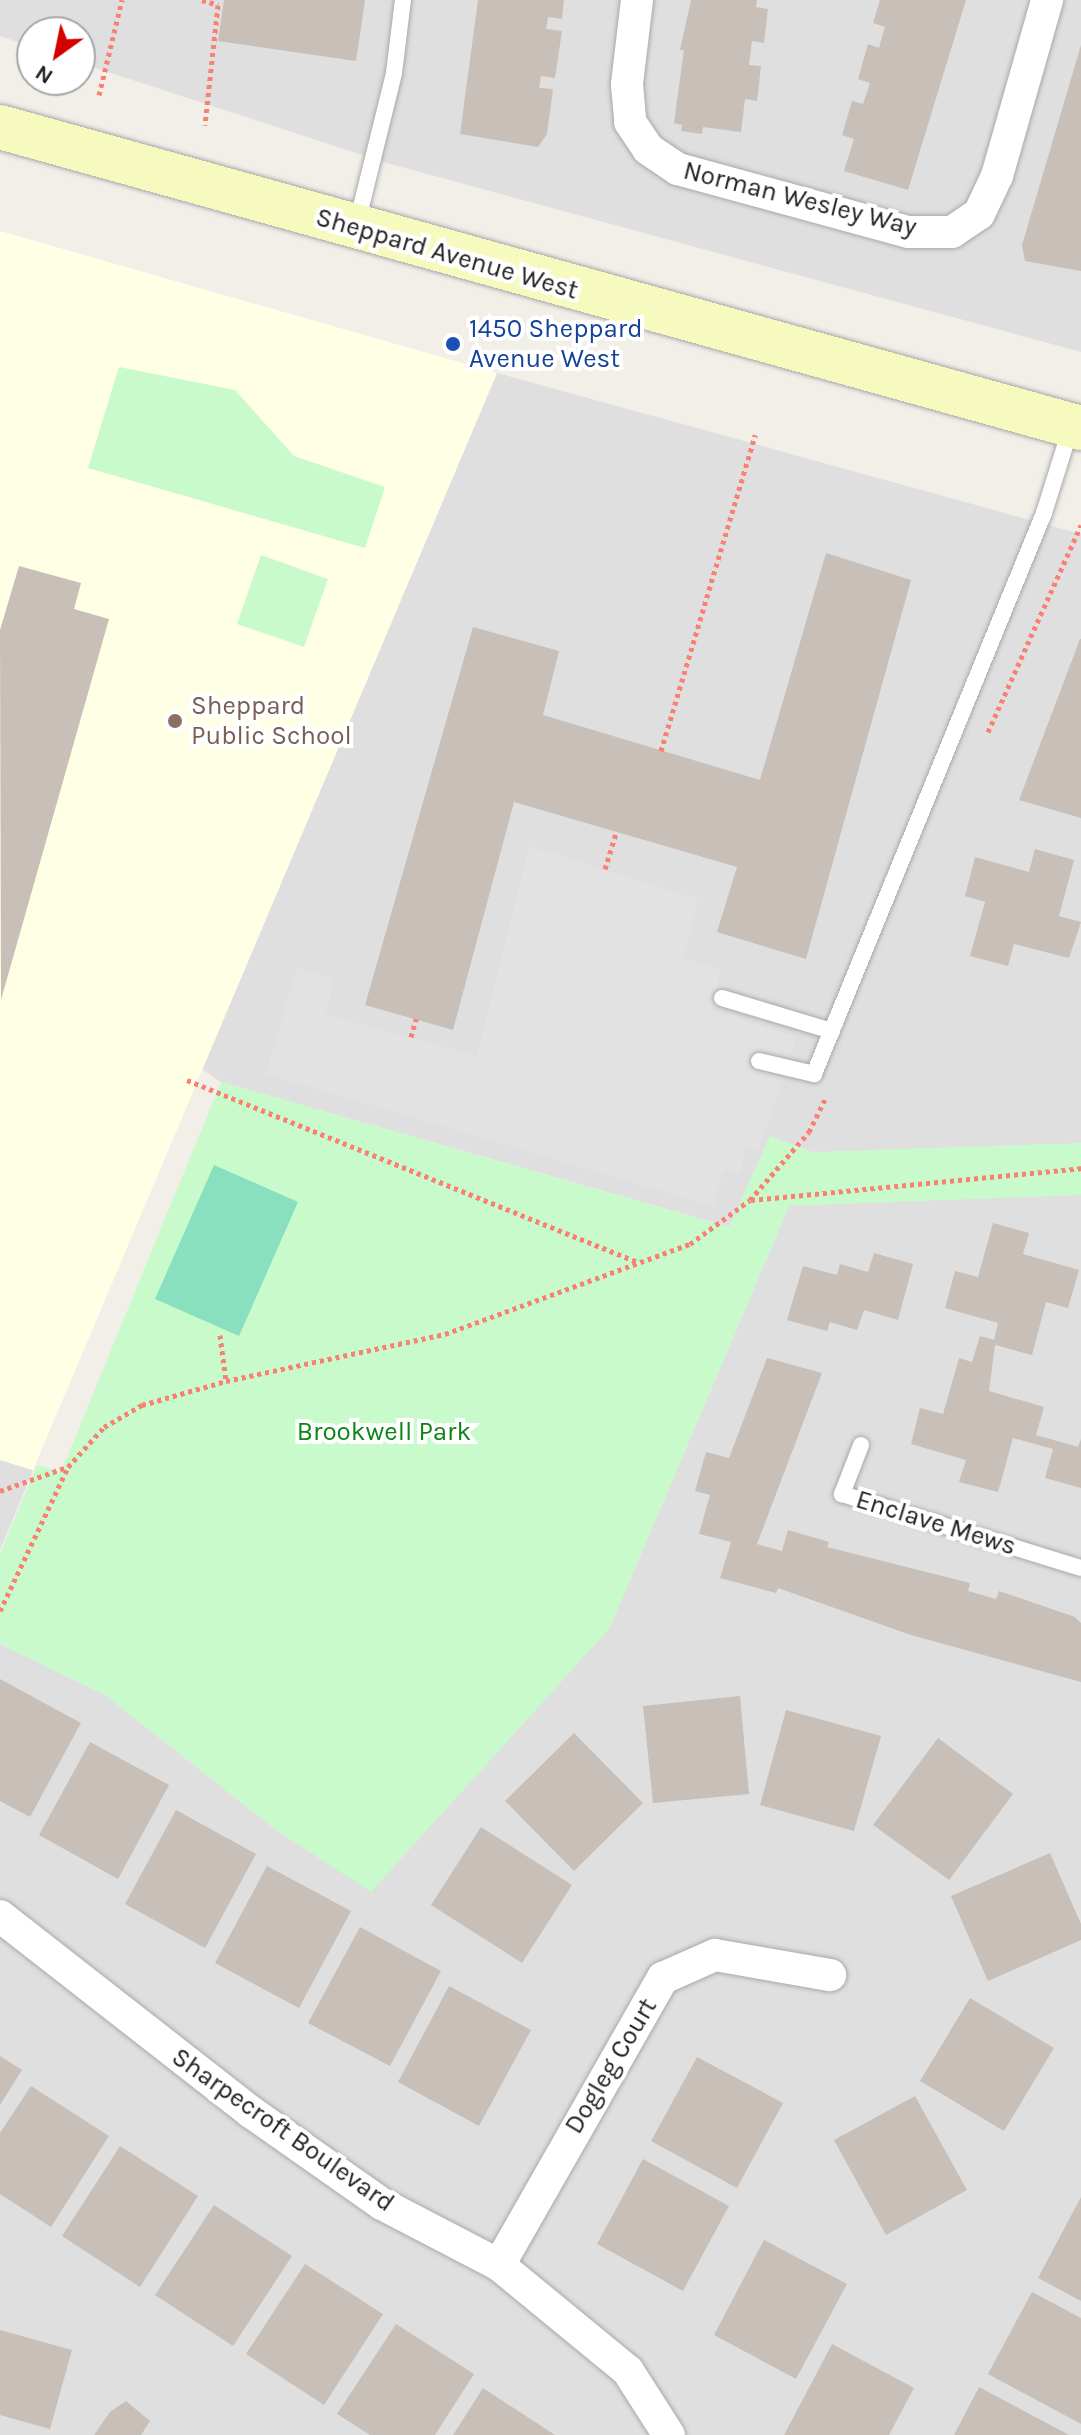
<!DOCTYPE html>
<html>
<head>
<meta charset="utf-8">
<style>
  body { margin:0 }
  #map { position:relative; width:1081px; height:2435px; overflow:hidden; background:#f2efe9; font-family:Karla,sans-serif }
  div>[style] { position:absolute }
  .residential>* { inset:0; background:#e0dfdf }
  .education>* { inset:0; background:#ffffe5 }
  .park>* { inset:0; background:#c8facc }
  .pitch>* { inset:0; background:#88e0be }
  .parking>* { inset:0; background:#e2e2e2 }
  .building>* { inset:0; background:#c7bfb8 }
  .path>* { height:5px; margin-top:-2.5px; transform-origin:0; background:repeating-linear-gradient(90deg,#fa8072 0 4px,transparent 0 8px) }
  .roads { filter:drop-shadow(0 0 2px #a9a9a9) drop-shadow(0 0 2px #a9a9a9) }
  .service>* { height:16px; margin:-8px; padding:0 8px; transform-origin:8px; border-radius:8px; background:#fff }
  .minor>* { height:32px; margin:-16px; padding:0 16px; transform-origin:16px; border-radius:16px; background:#fff }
  .secondary>* { height:44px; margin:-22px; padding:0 22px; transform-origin:22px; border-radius:22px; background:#f7fabf }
  .dots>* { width:22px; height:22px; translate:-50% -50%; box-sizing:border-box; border:4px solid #fff; border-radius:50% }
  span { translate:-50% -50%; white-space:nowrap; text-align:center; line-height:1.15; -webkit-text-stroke:8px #fff; paint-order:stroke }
  .street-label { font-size:26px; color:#222 }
  .transit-label { font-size:26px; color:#164399 }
  .left { translate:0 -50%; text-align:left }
  .education-label { font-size:26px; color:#785e54 }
  .park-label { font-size:26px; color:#0c8416 }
  .north { position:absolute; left:16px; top:16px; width:80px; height:80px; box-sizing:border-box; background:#fff; border:2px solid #a7a7a7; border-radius:50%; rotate:213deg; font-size:22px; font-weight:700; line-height:32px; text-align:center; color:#222 }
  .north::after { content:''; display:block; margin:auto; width:28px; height:36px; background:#d40000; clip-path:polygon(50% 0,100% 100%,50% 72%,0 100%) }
</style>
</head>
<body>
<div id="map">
  <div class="residential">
    <i style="clip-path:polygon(0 0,1081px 0,1081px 352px,387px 163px,80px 63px,80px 32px,32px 32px,32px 47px,0 36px)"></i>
    <i style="clip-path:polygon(497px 373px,1081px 534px,1081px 2435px,0 2435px,0 1644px,105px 1695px,279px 1832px,609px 1629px,812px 1152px,770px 1136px,730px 1227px,221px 1082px,202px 1069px)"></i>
    <i style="clip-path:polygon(0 1460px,33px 1470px,0 1550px)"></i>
  </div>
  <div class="education">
    <i style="clip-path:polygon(0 231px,497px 373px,33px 1470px,0 1460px)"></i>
  </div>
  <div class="park">
    <i style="clip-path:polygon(119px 367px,235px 390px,294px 456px,385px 487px,365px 548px,88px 468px)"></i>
    <i style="clip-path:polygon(261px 555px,328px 579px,304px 647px,237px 624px)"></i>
    <i style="clip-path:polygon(221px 1082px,729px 1227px,770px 1136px,812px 1152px,1081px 1143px,1081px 1195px,789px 1206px,609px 1629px,371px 1892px,279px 1832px,105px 1695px,0 1644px,0 1554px,37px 1465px,61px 1472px)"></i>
  </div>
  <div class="pitch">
    <i style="clip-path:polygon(214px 1165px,298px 1202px,239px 1336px,155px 1299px)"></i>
  </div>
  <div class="parking">
    <i style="clip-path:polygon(529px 846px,698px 899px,683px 957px,720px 970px,711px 1010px,796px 1037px,759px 1151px,745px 1147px,740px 1173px,724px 1170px,713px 1206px,266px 1074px,297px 968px,334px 979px,325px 1014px,477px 1056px)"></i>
  </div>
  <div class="building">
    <i style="clip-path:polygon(224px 0,365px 0,356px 61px,218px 41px)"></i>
    <i style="clip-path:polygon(478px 0,564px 0,562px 19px,548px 17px,546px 29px,562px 31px,555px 78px,541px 76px,539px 88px,553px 89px,547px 134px,538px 147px,460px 134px)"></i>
    <i style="clip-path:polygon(691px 0,757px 0,756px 7px,768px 9px,764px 43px,752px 41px,749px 65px,761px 66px,757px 101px,745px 99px,741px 132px,703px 127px,702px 134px,681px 131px,682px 125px,674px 123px,684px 50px,680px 50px)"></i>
    <i style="clip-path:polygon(880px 0,966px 0,908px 190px,844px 171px,854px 139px,842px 135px,852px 101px,863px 104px,870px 83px,858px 79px,868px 44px,879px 48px,885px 27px,873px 23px)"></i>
    <i style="clip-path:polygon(1081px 45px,1081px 271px,1025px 261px,1022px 245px)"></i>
    <i style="clip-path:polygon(826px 553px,911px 580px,806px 959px,717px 932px,737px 867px,514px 802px,453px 1030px,365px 1005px,473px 627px,559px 651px,543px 715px,760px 780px)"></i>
    <i style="clip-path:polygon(19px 566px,81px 583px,74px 609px,109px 619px,1px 1000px,0 630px)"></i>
    <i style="clip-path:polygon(1080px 639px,1081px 639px,1081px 818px,1019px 800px)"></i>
    <i style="clip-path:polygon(1035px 849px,1074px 860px,1059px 916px,1081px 922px,1069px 958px,1014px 944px,1008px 966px,970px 956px,985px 902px,965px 896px,975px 857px,1029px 872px)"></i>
    <i style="clip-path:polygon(993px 1223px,1029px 1233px,1023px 1254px,1079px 1270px,1068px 1308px,1046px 1302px,1032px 1355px,995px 1345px,989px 1391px,1044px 1407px,1036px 1435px,1078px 1447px,1081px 1439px,1081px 1488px,1045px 1478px,1053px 1449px,1013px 1438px,998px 1492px,959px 1482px,966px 1460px,911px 1444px,920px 1408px,943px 1414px,959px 1358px,972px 1362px,980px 1336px,994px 1340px,998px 1323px,945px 1308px,955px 1271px,978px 1277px)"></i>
    <i style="clip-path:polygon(874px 1253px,913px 1264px,898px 1320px,864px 1310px,857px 1330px,830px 1322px,827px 1331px,787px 1320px,803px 1266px,837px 1275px,840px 1264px,868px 1272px)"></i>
    <i style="clip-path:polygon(767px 1358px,822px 1373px,757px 1544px,782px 1551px,788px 1530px,829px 1542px,827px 1547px,970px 1583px,968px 1591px,996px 1599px,999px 1591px,1075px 1617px,1081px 1623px,1081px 1682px,911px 1635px,778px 1588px,776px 1593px,720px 1578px,731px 1542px,699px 1534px,710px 1495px,695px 1491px,706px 1452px,729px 1458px)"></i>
    <i style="clip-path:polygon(0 1679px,81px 1723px,30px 1817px,0 1801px)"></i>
    <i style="clip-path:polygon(740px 1696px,749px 1794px,653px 1803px,643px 1706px)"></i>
    <i style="clip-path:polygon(786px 1710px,881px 1736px,854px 1831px,760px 1805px)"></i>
    <i style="clip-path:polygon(574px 1733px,643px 1803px,574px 1871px,505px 1801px)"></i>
    <i style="clip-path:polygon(938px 1738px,1013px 1794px,949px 1880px,873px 1825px)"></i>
    <i style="clip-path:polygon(90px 1742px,169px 1785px,118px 1879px,39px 1835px)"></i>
    <i style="clip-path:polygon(176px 1810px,256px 1854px,205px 1948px,125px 1904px)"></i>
    <i style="clip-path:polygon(481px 1827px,572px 1885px,522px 1963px,431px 1905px)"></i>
    <i style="clip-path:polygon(1050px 1853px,1081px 1924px,1081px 1940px,988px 1981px,951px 1896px)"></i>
    <i style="clip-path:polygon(267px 1866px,351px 1911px,299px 2008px,215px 1963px)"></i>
    <i style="clip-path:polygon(360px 1927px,441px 1971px,390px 2066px,308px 2023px)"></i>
    <i style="clip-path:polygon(449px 1986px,531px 2030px,479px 2126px,398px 2082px)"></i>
    <i style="clip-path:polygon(970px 1998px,1054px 2048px,1004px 2131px,920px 2081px)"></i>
    <i style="clip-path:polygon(0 2056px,22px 2070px,0 2105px)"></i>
    <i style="clip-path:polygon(697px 2057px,783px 2103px,737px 2188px,651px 2141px)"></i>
    <i style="clip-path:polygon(31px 2086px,109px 2136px,51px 2227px,0 2194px,0 2133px)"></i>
    <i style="clip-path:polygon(915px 2096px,967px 2190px,886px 2235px,834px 2140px)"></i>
    <i style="clip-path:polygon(120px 2146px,198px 2196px,140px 2287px,62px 2236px)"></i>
    <i style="clip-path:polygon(643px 2159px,729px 2206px,683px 2291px,597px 2244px)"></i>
    <i style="clip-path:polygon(1081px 2197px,1081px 2301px,1038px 2278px)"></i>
    <i style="clip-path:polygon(214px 2205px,292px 2256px,233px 2346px,155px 2295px)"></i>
    <i style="clip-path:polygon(764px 2240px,847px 2284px,796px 2379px,714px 2335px)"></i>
    <i style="clip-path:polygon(305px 2264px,383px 2314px,324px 2405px,246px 2354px)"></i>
    <i style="clip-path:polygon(1032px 2292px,1081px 2318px,1081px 2424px,988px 2374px)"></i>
    <i style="clip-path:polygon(396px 2324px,474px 2374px,435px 2435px,370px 2435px,337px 2414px)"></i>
    <i style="clip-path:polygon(0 2330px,72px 2350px,50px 2429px,0 2415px)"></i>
    <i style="clip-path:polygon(832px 2344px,914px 2388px,889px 2435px,784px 2435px)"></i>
    <i style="clip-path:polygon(979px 2387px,1069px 2435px,954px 2435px)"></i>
    <i style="clip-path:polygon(483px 2388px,555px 2435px,453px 2435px)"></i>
    <i style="clip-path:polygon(126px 2401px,150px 2421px,141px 2435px,94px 2435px,110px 2412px)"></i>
  </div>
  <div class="path">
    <i style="left:202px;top:0;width:17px;rotate:17deg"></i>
    <i style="left:218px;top:5px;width:121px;rotate:96.2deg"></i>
    <i style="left:99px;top:95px;width:98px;rotate:-76.4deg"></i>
    <i style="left:988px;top:732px;width:227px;rotate:-65.8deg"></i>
    <i style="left:661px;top:751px;width:330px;rotate:-73.4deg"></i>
    <i style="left:605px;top:869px;width:39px;rotate:-73deg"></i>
    <i style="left:411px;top:1037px;width:19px;rotate:-74deg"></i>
    <i style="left:187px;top:1080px;width:485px;rotate:22deg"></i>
    <i style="left:751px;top:1200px;width:332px;rotate:-5.5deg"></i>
    <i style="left:220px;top:1335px;width:46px;rotate:82.6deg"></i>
    <i style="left:0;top:1491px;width:71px;rotate:-19.7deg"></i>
    <i style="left:0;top:1611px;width:159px;rotate:-64.7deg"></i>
    <i style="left:68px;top:1467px;width:54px;rotate:-48deg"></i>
    <i style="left:104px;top:1427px;width:44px;rotate:-30.1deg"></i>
    <i style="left:142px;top:1405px;width:87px;rotate:-15.9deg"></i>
    <i style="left:226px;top:1381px;width:224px;rotate:-12.1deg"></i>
    <i style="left:445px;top:1334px;width:261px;rotate:-20.2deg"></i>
    <i style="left:690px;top:1244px;width:74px;rotate:-36.3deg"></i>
    <i style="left:750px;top:1200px;width:90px;rotate:-49.1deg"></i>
    <i style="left:809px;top:1132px;width:37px;rotate:-64deg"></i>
  </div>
  <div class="roads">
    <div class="service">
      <i style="left:357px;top:223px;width:154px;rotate:-76.1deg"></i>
      <i style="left:394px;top:73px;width:74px;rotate:-83deg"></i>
      <i style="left:722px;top:998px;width:115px;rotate:16.7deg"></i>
      <i style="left:759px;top:1061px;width:57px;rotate:13.3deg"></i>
      <i style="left:814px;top:1074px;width:606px;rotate:-67.71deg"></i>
      <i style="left:1044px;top:513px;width:90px;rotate:-72.6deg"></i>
      <i style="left:861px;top:1445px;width:53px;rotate:111.2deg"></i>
      <i style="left:842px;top:1494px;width:250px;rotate:17.2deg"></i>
    </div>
    <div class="minor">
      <i style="left:637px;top:0;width:85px;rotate:96.8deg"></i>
      <i style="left:627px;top:84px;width:38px;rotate:85deg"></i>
      <i style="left:630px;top:122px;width:32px;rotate:56deg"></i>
      <i style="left:648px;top:149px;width:36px;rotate:34deg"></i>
      <i style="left:678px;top:169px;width:239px;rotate:15.3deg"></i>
      <i style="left:909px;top:232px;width:43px"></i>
      <i style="left:952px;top:232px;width:32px;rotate:-34deg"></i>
      <i style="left:979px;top:214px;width:42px;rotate:-64.7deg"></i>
      <i style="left:997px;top:176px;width:183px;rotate:-74.1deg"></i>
      <i style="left:0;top:1916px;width:318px;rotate:38deg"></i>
      <i style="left:251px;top:2112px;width:160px;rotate:35.1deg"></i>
      <i style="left:382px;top:2204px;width:132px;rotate:27.5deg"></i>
      <i style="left:499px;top:2265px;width:167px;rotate:39.4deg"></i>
      <i style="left:628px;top:2371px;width:76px;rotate:57.4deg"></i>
      <i style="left:499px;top:2265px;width:331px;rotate:-60.3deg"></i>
      <i style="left:663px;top:1978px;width:57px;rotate:-23.9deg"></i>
      <i style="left:715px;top:1955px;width:117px;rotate:9.9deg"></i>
    </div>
    <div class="secondary">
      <i style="left:0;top:127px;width:1122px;rotate:15.56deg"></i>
    </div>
  </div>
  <div class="dots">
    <i style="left:453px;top:344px;background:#1a4fb4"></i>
    <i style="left:175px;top:721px;background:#8d6e63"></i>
  </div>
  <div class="street-label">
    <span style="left:800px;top:199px;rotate:14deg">Norman Wesley Way</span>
    <span style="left:447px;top:254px;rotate:16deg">Sheppard Avenue West</span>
    <span style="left:936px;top:1523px;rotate:17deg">Enclave Mews</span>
    <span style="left:611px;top:2066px;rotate:-59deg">Dogleg Court</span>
    <span style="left:283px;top:2130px;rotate:35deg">Sharpecroft Boulevard</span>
  </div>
  <div class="transit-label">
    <span class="left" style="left:469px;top:344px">1450 Sheppard<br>Avenue West</span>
  </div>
  <div class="education-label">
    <span class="left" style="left:191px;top:721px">Sheppard<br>Public School</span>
  </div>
  <div class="park-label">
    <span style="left:384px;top:1432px">Brookwell Park</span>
  </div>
  <div class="north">N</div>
</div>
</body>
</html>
